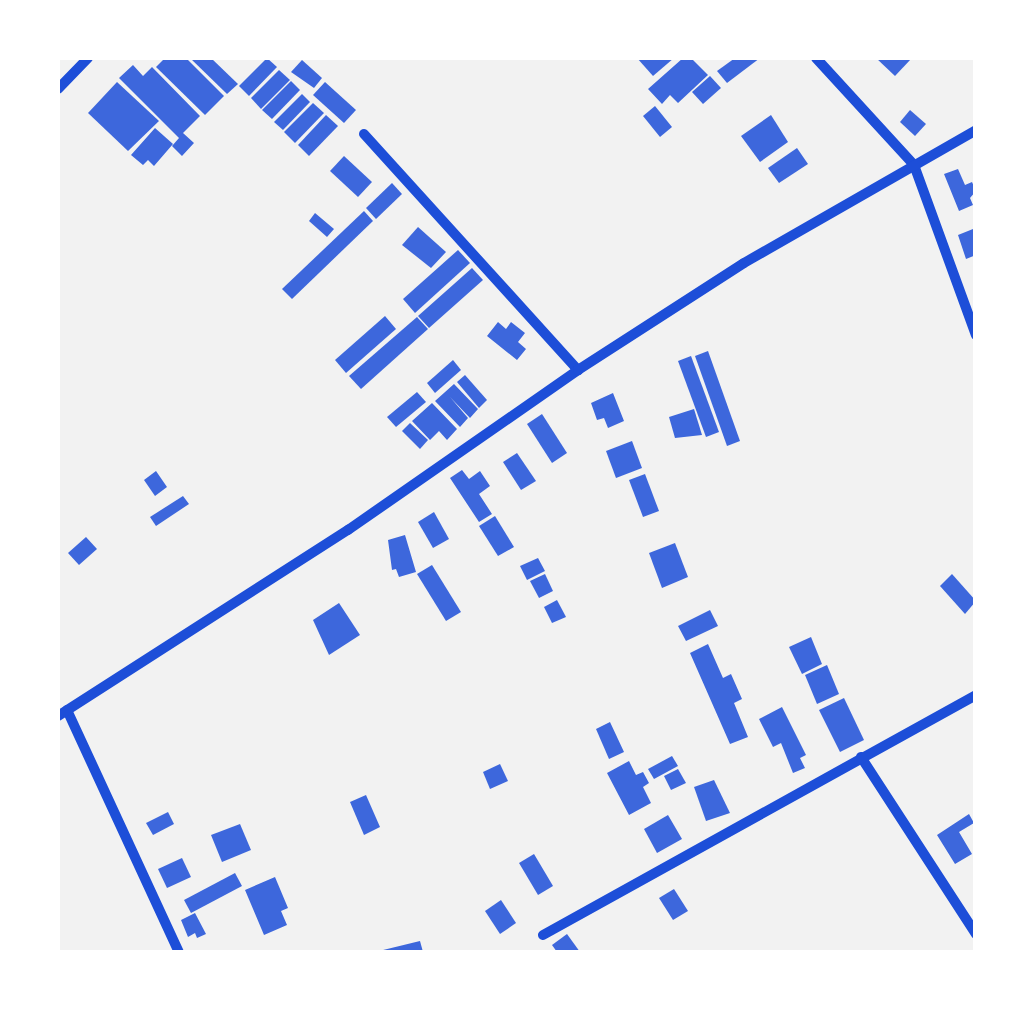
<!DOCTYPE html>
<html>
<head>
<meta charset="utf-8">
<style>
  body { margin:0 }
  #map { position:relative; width:1033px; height:1010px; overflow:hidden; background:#f2f2f2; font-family:Arial,sans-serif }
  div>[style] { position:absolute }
  .building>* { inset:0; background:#3d67dc }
  .minor>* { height:10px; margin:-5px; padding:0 5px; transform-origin:5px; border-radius:5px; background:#1d4ed8 }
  span { translate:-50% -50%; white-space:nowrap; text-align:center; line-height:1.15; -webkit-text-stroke:9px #fff; paint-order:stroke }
  .frame { position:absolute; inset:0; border:60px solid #fff; pointer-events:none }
</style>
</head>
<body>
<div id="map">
  <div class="building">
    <i style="clip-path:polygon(165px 58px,186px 58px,224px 96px,205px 115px,156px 67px)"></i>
    <i style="clip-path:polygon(190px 58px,211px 58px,238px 84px,227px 94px)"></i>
    <i style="clip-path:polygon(267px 58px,277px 67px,249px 96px,239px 86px)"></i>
    <i style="clip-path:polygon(637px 58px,674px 58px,653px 76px)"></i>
    <i style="clip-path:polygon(683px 58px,691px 58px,708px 75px,678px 103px,670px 95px,662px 104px,648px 89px)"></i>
    <i style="clip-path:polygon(735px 58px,760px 58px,727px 83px,717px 71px)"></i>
    <i style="clip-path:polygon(876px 58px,909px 58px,911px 59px,895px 76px)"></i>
    <i style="clip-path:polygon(302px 60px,322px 78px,314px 88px,291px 72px)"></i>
    <i style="clip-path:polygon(133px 65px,143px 76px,152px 67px,200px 116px,183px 133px,194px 143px,182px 156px,172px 146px,179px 138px,119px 78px)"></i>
    <i style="clip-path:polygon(279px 70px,290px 80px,261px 109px,251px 98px)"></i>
    <i style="clip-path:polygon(710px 76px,721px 88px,703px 104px,692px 92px)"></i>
    <i style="clip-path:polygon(291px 81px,300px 90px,272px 119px,262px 110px)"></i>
    <i style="clip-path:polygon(117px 82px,159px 121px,128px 151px,88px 113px)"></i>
    <i style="clip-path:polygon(325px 82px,356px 110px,344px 123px,313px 95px)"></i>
    <i style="clip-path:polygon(302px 94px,310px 102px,283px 130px,274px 122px)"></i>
    <i style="clip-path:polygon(313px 103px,324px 113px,295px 143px,284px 132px)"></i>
    <i style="clip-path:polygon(655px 106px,672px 127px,660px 137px,643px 116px)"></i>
    <i style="clip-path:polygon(910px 110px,926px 124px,915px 136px,900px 122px)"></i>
    <i style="clip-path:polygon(326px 115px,338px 126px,309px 156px,298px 145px)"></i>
    <i style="clip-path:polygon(771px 115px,788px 142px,760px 162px,741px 136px)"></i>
    <i style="clip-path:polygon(155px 128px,173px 144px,154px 166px,148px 160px,143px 165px,131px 155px)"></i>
    <i style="clip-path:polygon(797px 148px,808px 164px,779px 183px,768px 168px)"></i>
    <i style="clip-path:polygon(344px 156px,372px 182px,358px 197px,330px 171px)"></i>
    <i style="clip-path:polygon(958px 169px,965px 185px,972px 182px,976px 191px,970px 198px,973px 205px,959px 211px,944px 174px)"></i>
    <i style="clip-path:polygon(392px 183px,402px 194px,376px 219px,366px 208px)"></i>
    <i style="clip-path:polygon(364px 211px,373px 221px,292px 299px,282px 289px)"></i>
    <i style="clip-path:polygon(315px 213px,334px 229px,327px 237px,309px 221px)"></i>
    <i style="clip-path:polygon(418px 227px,446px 252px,431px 268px,402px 245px)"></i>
    <i style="clip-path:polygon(973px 229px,976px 255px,966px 259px,958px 235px)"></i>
    <i style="clip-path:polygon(458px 250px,470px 263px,415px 313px,403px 299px)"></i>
    <i style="clip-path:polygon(472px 268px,483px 280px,429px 328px,418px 316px)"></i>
    <i style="clip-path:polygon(385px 316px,396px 329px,346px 373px,335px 360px)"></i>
    <i style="clip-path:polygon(417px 317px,428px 329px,361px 389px,349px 376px)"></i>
    <i style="clip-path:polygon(498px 322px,506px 329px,511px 322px,525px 333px,518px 342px,526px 349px,517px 360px,487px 336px)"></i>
    <i style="clip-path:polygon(708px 351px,740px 441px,727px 446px,695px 356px)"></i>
    <i style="clip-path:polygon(691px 356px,719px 432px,706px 437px,678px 361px)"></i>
    <i style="clip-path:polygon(453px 360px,461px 370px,435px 393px,427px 383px)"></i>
    <i style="clip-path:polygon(465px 375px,487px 400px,479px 408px,457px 382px)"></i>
    <i style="clip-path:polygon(454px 384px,478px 409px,470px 418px,450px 397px,468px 418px,460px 427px,435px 401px)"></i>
    <i style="clip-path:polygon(417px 392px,426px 402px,396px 427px,387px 417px)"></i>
    <i style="clip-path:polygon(613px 393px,624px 421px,608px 428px,604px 418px,597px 420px,591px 403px)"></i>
    <i style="clip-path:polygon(432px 403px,457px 429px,447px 440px,439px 431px,430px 440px,412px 421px)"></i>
    <i style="clip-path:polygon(694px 409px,702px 435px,675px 438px,669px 417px)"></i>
    <i style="clip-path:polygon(542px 414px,567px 453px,552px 463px,527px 424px)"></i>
    <i style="clip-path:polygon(410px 423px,428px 440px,420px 449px,402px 431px)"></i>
    <i style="clip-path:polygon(632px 441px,642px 468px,616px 478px,606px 451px)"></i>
    <i style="clip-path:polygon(517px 453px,536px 481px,521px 490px,503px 462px)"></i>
    <i style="clip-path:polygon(462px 470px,469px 479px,480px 471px,490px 486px,479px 494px,492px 514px,479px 522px,450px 478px)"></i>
    <i style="clip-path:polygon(156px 471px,167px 487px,155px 496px,144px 480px)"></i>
    <i style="clip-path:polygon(645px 474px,659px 511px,643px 517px,629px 480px)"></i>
    <i style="clip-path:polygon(183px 496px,189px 504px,156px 526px,150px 517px)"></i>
    <i style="clip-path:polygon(434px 512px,449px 539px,433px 548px,418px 522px)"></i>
    <i style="clip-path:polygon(495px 516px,514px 547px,498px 556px,479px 526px)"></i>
    <i style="clip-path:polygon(405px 535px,416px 572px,399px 577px,396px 569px,392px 570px,388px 540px)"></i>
    <i style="clip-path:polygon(86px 537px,97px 549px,79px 565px,68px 553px)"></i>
    <i style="clip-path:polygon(675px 543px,688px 577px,662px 588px,649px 553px)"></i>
    <i style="clip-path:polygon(538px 558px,545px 571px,527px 580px,520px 566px)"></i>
    <i style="clip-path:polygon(432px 565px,461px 612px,446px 621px,417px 574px)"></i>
    <i style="clip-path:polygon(545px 574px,553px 591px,539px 598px,530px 581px)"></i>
    <i style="clip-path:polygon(952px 574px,976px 601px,965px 614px,940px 586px)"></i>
    <i style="clip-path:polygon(557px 600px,566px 617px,552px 623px,544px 607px)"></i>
    <i style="clip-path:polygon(339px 603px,360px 635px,329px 655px,313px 620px)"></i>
    <i style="clip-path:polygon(710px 610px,718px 626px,686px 641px,678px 626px)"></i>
    <i style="clip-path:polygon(811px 637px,822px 664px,802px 674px,789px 647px)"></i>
    <i style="clip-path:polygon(708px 644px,723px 678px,731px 674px,742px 699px,734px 703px,748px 737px,730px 744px,690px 653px)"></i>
    <i style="clip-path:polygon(827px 665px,839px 694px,817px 704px,805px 675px)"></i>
    <i style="clip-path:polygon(844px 698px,864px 740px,840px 752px,819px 710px)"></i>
    <i style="clip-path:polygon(782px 707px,806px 755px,800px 758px,805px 768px,793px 773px,781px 743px,773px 747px,759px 719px)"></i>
    <i style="clip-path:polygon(610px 722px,624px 752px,609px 759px,596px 729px)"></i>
    <i style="clip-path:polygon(672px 756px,678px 766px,654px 779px,648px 769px)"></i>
    <i style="clip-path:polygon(629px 761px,636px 775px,643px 772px,649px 783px,643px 787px,651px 803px,629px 815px,607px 773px)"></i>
    <i style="clip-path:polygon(500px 764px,508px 781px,490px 789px,483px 772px)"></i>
    <i style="clip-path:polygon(678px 769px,686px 783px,671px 790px,664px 776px)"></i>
    <i style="clip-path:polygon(714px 780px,730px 813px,706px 821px,694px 787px)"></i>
    <i style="clip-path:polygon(366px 795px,380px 827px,364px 835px,350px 802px)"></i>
    <i style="clip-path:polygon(168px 812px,174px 824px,153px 835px,146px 823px)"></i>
    <i style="clip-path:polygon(969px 814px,974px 823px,959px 832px,972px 854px,955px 864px,937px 835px)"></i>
    <i style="clip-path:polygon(668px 815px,682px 839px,657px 853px,644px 829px)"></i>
    <i style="clip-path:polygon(240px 824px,251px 850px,222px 862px,211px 835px)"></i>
    <i style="clip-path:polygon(534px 854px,553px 886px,538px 895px,519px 863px)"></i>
    <i style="clip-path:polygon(182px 858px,191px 877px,167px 888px,158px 869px)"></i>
    <i style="clip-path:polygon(235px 873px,242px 886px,191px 913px,184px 900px)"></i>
    <i style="clip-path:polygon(275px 877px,288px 908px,281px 911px,287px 925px,264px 935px,245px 890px)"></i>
    <i style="clip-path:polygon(674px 889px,688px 911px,673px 920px,659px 898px)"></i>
    <i style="clip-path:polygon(501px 900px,516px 923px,500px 934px,485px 911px)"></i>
    <i style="clip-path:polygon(195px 913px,206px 934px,197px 938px,195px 933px,188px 937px,181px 920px)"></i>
    <i style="clip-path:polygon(567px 934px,580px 952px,557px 952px,552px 945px)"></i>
    <i style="clip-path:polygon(420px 941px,423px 952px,379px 952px,379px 951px)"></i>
  </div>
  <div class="minor">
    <i style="left:816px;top:58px;width:145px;rotate:47.5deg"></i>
    <i style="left:914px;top:165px;width:181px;rotate:70deg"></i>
    <i style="left:58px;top:89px;width:43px;rotate:-45.9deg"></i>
    <i style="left:364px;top:134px;width:319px;rotate:47.8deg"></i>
    <i style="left:67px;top:710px;width:267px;rotate:65.2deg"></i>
    <i style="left:58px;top:716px;width:345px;rotate:-32.7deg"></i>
    <i style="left:348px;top:530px;width:280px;rotate:-34.8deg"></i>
    <i style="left:578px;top:370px;width:197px;rotate:-32.8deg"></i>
    <i style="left:744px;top:263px;width:267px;rotate:-29.8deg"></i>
    <i style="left:861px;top:757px;width:211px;rotate:57deg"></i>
    <i style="left:543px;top:935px;width:495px;rotate:-29deg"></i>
  </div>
  <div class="frame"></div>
</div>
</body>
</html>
